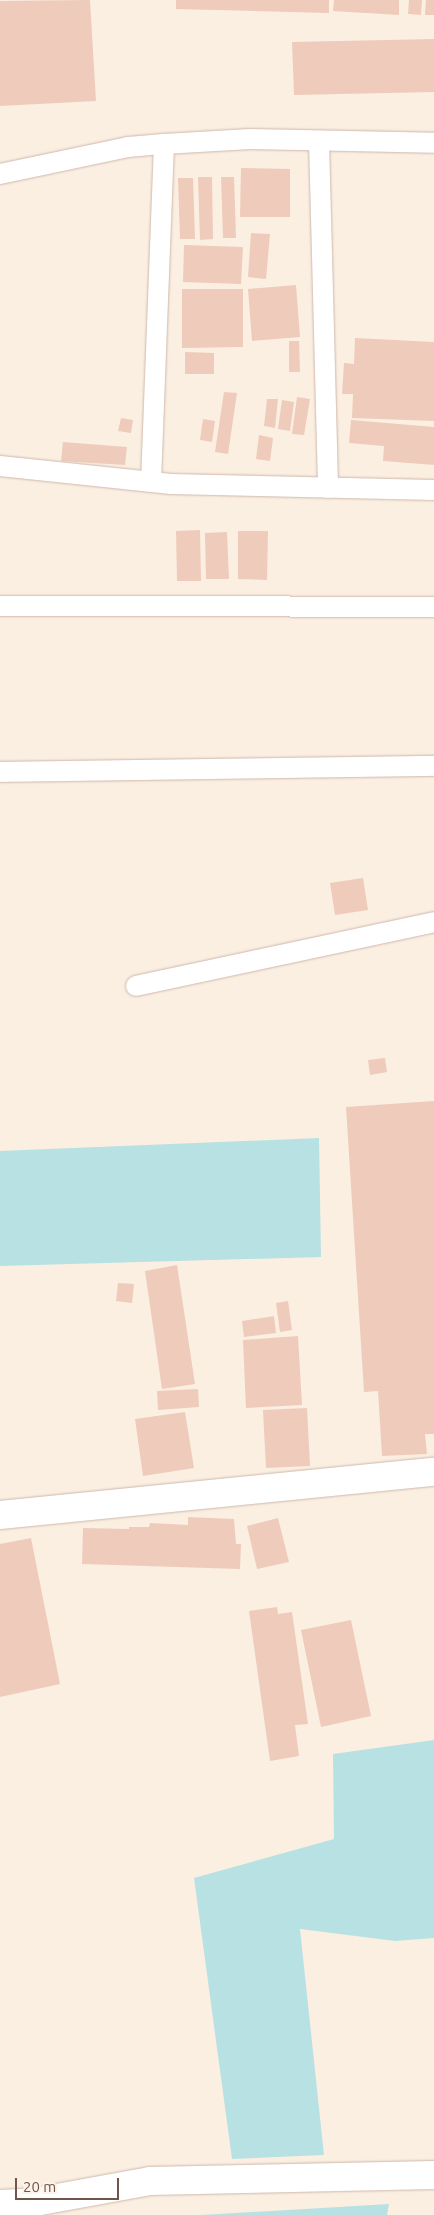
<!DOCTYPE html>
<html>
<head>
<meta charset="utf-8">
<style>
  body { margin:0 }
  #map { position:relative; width:434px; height:2215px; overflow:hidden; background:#fbefe2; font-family:Ubuntu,sans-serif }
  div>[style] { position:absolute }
  .water>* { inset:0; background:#b8e1e3 }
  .building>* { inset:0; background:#efcbbb }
  .roads { filter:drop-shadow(0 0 1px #ceb8ac) drop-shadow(0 0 1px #ceb8ac) }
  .lane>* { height:20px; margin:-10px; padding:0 10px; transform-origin:10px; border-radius:10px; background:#fff }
  .street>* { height:28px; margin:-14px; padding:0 14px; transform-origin:14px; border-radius:14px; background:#fff }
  span { translate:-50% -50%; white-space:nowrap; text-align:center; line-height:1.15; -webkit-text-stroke:4.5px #fef3e8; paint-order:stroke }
  .scale { position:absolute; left:15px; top:2178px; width:104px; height:22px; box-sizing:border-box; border:2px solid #71544a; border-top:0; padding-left:6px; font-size:15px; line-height:18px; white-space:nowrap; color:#71544a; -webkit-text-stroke:4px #fef3e8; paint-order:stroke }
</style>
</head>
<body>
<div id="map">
  <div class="water">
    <i style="clip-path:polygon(319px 1138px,321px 1257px,0 1266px,0 1151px)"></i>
    <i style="clip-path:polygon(434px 1740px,434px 1938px,395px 1941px,300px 1929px,324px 2155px,232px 2159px,194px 1878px,334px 1839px,333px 1754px)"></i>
    <i style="clip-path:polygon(389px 2204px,387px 2215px,201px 2215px)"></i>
  </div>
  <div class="building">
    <i style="clip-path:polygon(90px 0,96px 101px,0 106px,0 1px)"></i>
    <i style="clip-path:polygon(176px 0,329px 0,329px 13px,176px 9px)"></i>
    <i style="clip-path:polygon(334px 0,399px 0,399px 15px,333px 11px)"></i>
    <i style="clip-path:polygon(409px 0,422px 0,421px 15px,408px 14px)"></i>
    <i style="clip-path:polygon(426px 0,434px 0,434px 15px,425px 15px)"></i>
    <i style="clip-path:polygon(434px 39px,434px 92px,294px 95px,292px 42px)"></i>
    <i style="clip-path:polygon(241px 168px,290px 169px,290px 217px,240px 217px)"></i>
    <i style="clip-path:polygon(198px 177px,212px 177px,213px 239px,200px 240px)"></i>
    <i style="clip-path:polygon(221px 177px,234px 177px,236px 238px,223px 238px)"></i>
    <i style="clip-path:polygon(178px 178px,193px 178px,195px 239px,180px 239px)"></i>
    <i style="clip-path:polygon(251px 233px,270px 234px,266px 279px,248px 277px)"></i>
    <i style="clip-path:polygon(184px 245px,243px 247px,241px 284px,183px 282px)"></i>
    <i style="clip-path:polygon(296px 285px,300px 337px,252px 341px,248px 289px)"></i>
    <i style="clip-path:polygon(182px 289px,243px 289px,243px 347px,182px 348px)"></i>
    <i style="clip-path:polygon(355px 338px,434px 342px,434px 421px,352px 418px,353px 394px,342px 394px,344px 363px,354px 364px)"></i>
    <i style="clip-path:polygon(289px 341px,299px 341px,300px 372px,289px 372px)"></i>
    <i style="clip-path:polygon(185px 352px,214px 353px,214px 374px,185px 374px)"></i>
    <i style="clip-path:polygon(224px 392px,237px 393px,228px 454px,215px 452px)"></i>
    <i style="clip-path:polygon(297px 397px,310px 399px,304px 435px,292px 434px)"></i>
    <i style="clip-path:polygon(267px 399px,278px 399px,275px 428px,264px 426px)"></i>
    <i style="clip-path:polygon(282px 400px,294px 402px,290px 431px,278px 429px)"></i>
    <i style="clip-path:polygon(121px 418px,133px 420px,131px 433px,118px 431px)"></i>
    <i style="clip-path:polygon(203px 419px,215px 421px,212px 442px,200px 440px)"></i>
    <i style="clip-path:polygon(351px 420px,434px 427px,434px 465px,383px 461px,384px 446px,349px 443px)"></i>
    <i style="clip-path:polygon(259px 435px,273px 438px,270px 461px,256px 459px)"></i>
    <i style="clip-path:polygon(63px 442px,127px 447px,125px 465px,61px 461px)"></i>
    <i style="clip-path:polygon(200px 530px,201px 581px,177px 581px,176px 531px)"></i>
    <i style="clip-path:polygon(238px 531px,268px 531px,267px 580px,238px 579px)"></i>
    <i style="clip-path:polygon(227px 532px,229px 579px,206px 579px,205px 533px)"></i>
    <i style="clip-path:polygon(363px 878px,368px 910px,335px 915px,330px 883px)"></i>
    <i style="clip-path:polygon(385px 1058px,387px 1072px,370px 1075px,368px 1060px)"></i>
    <i style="clip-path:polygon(434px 1101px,434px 1434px,425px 1434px,427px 1454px,382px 1456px,378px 1391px,364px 1392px,346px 1107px)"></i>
    <i style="clip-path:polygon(177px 1265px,195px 1384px,162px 1389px,145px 1271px)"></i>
    <i style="clip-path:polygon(118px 1283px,134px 1284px,132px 1303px,116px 1301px)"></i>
    <i style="clip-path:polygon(288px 1301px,292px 1330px,280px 1332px,276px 1303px)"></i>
    <i style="clip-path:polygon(274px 1316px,276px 1333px,244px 1337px,242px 1321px)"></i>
    <i style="clip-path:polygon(298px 1336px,302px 1405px,246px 1408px,243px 1340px)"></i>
    <i style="clip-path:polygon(198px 1389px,199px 1407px,158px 1410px,157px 1391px)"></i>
    <i style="clip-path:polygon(307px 1408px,310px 1466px,266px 1468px,263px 1410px)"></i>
    <i style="clip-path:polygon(185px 1412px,194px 1468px,143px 1476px,135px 1419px)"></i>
    <i style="clip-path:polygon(188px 1517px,234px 1519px,236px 1544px,241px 1544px,240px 1569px,82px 1564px,83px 1528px,129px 1529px,129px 1527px,149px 1527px,150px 1523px,188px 1525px)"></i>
    <i style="clip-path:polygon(278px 1518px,289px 1562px,257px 1569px,247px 1526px)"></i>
    <i style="clip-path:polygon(31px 1538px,60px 1684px,0 1697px,0 1544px)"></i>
    <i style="clip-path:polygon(277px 1607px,278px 1614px,292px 1612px,308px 1724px,295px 1725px,299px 1756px,270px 1761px,249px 1611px)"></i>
    <i style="clip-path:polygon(351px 1620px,371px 1716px,321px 1727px,301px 1630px)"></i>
  </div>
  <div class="roads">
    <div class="lane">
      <i style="left:319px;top:141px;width:347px;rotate:88.5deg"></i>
      <i style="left:0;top:174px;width:131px;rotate:-11.9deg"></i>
      <i style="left:128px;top:147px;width:36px;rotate:-5deg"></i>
      <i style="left:164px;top:144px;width:86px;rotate:-3.3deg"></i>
      <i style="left:250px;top:139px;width:184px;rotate:1.2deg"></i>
      <i style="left:0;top:466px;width:172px;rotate:6deg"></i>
      <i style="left:171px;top:484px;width:263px;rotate:1.3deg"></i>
      <i style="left:151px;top:482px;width:338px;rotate:-87.8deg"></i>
      <i style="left:0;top:606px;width:434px;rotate:0.1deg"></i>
      <i style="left:0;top:772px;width:434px;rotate:-0.8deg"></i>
      <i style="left:136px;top:986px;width:305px;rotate:-12.1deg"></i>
    </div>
    <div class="street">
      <i style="left:0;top:1515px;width:436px;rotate:-5.7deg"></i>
      <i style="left:0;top:2204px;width:35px;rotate:-3deg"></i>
      <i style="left:35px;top:2202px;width:117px;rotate:-10.3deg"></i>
      <i style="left:150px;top:2181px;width:284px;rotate:-1.2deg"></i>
    </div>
  </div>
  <div class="scale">20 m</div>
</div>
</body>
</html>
